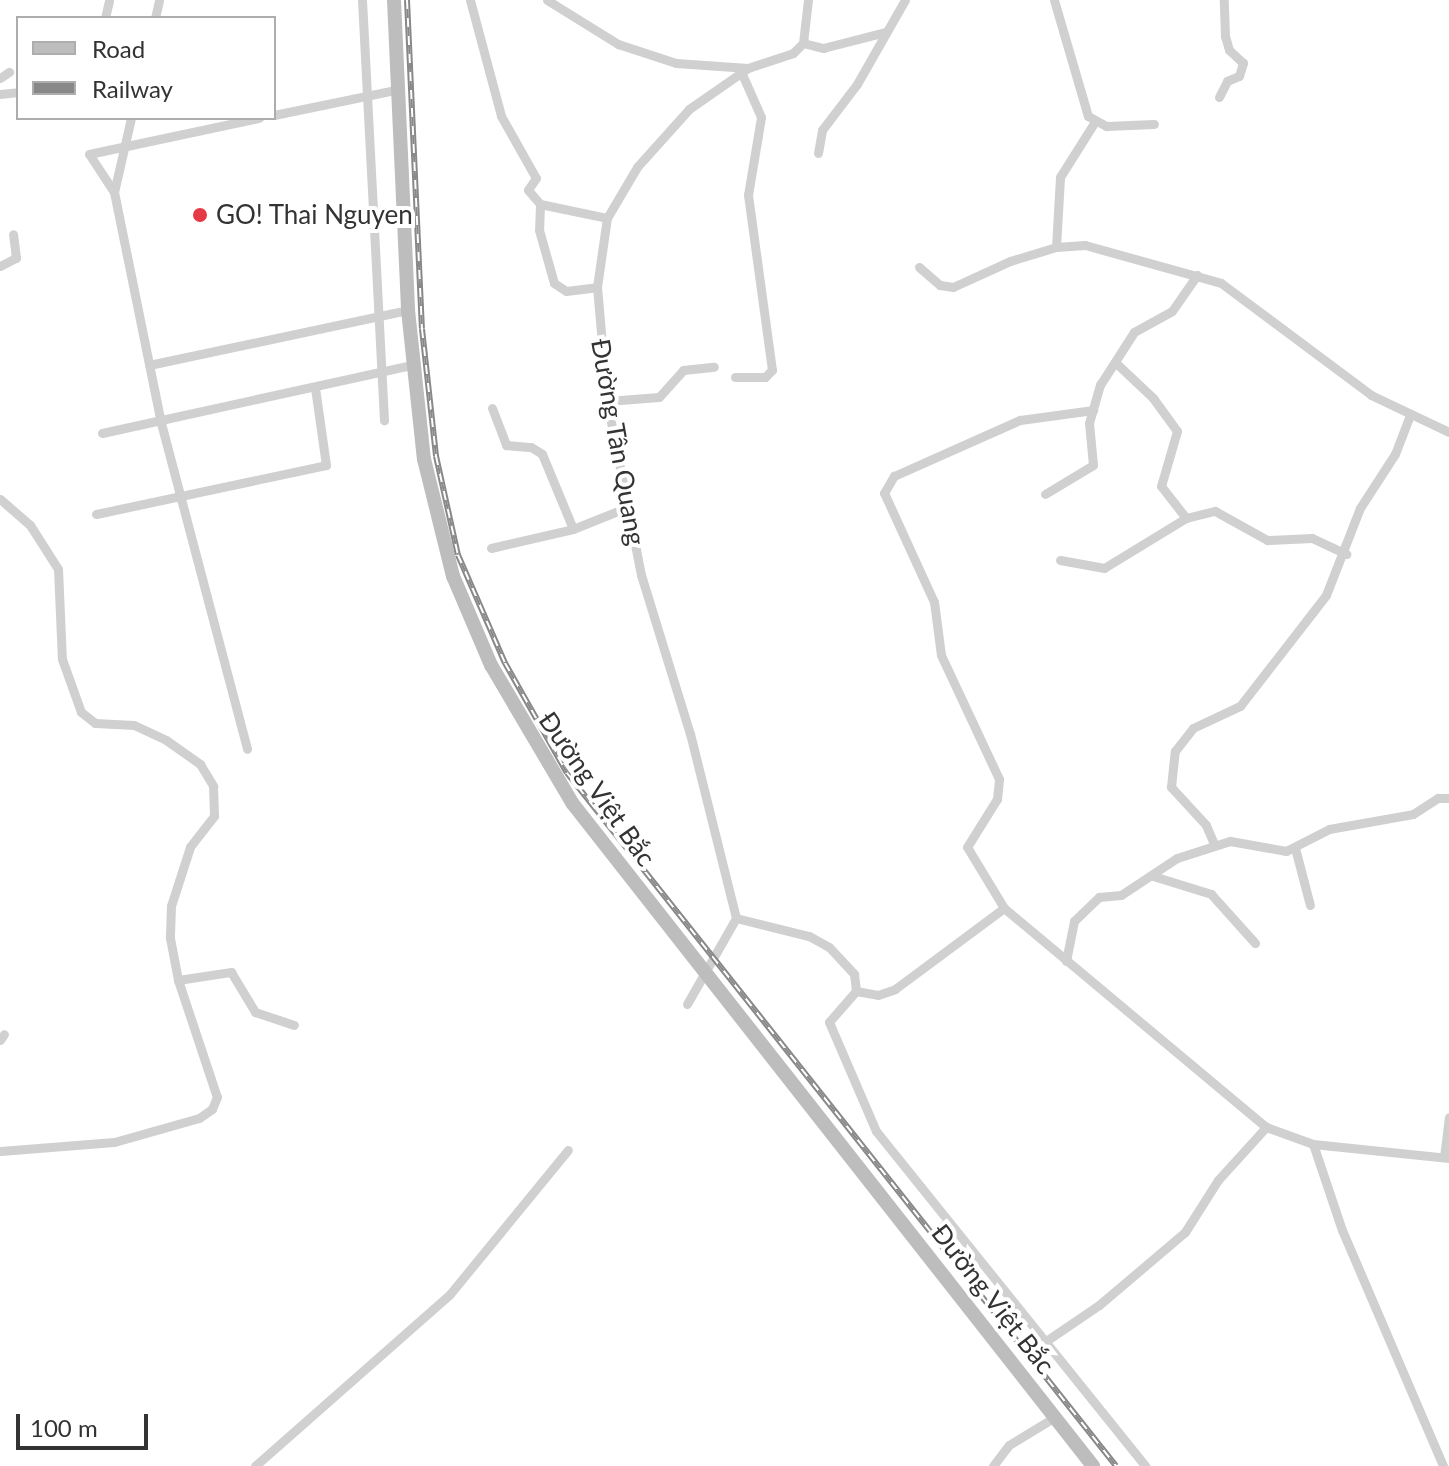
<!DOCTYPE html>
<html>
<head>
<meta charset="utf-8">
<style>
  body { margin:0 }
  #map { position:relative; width:1449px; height:1466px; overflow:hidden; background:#fff; font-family:Lato,sans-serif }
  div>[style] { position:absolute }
  .minor>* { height:9px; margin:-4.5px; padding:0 4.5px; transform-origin:4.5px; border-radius:4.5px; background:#d0d0d0 }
  .secondary>* { height:14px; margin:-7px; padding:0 7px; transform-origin:7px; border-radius:7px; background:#bdbdbd }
  .rail>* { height:6px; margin-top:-3px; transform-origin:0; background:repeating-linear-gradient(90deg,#fff 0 9px,#888 0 18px); box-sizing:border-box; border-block:2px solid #888 }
  .dots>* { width:22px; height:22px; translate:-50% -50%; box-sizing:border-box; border:4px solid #fff; border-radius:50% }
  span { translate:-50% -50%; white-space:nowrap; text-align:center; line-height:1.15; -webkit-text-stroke:8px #fff; paint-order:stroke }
  .poi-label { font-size:26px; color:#333 }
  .left { translate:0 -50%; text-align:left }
  .street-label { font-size:26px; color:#333 }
  .legend { position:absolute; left:16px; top:16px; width:260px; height:104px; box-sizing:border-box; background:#fff; border:2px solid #adadad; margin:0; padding:10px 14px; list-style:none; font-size:24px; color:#333 }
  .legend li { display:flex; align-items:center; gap:16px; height:40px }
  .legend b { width:40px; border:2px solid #adadad }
  .scale { position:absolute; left:16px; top:1414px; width:132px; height:36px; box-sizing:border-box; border:4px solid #333; border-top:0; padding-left:10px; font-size:24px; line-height:28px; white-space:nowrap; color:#333; -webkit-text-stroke:6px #fff; paint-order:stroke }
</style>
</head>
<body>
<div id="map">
  <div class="minor">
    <i style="left:362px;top:0;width:421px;rotate:87deg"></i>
    <i style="left:470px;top:0;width:120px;rotate:75deg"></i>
    <i style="left:501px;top:116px;width:71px;rotate:60.6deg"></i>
    <i style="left:536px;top:178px;width:14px;rotate:124deg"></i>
    <i style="left:528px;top:190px;width:18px;rotate:49deg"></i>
    <i style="left:540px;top:204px;width:26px;rotate:92deg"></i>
    <i style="left:539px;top:230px;width:55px;rotate:74.2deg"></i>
    <i style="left:554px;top:283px;width:14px;rotate:34deg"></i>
    <i style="left:566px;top:291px;width:31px;rotate:-7deg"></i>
    <i style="left:547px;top:0;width:84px;rotate:31.8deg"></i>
    <i style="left:618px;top:44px;width:61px;rotate:18.1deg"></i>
    <i style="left:676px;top:63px;width:72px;rotate:4deg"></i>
    <i style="left:1054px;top:0;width:121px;rotate:73.7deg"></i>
    <i style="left:1088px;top:116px;width:21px;rotate:29deg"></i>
    <i style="left:1106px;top:126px;width:48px;rotate:-2.4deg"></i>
    <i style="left:105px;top:18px;width:18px;rotate:-77deg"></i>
    <i style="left:155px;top:18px;width:18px;rotate:-77deg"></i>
    <i style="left:803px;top:43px;width:21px;rotate:14deg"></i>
    <i style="left:823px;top:48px;width:65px;rotate:-14.3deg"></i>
    <i style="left:0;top:78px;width:11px;rotate:-34deg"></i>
    <i style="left:0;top:94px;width:18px;rotate:-6deg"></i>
    <i style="left:1219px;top:97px;width:18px;rotate:-63deg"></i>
    <i style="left:1227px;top:81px;width:13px;rotate:-23deg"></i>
    <i style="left:1239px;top:76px;width:14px;rotate:-73deg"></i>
    <i style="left:1243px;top:63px;width:19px;rotate:-137deg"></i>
    <i style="left:1229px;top:50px;width:15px;rotate:-106deg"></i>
    <i style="left:1225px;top:36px;width:36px;rotate:-92deg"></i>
    <i style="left:274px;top:115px;width:128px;rotate:-11.7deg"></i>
    <i style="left:131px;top:118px;width:76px;rotate:102.9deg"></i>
    <i style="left:114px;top:192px;width:236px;rotate:78.5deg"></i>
    <i style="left:161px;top:423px;width:337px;rotate:75.2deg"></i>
    <i style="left:818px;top:153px;width:23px;rotate:-80deg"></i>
    <i style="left:822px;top:130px;width:58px;rotate:-52.7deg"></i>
    <i style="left:857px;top:84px;width:97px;rotate:-60.3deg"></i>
    <i style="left:114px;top:192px;width:45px;rotate:-123.3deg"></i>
    <i style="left:89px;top:154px;width:174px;rotate:-12deg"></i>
    <i style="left:540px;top:204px;width:68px;rotate:11.8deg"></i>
    <i style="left:1056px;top:247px;width:70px;rotate:-86.7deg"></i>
    <i style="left:1060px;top:177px;width:64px;rotate:-57.8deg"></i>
    <i style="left:0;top:266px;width:18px;rotate:-27deg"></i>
    <i style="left:16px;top:258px;width:24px;rotate:-97deg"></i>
    <i style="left:919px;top:267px;width:28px;rotate:41deg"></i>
    <i style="left:940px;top:285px;width:13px;rotate:9deg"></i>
    <i style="left:953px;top:287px;width:63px;rotate:-24.5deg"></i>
    <i style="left:1010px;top:261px;width:48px;rotate:-16.9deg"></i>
    <i style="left:1056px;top:247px;width:29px;rotate:-4deg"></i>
    <i style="left:1085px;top:245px;width:141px;rotate:15.6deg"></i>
    <i style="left:1221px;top:283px;width:187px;rotate:36.7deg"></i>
    <i style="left:1371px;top:395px;width:86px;rotate:25.4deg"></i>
    <i style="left:1117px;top:364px;width:50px;rotate:43.4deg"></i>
    <i style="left:1153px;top:398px;width:41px;rotate:54deg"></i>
    <i style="left:1177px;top:431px;width:57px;rotate:106.2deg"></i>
    <i style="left:1161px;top:486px;width:41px;rotate:52deg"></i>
    <i style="left:149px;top:365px;width:265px;rotate:-12deg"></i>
    <i style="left:735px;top:377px;width:30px"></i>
    <i style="left:765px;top:377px;width:10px;rotate:-45deg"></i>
    <i style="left:772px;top:370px;width:177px;rotate:-97.8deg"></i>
    <i style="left:748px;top:195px;width:79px;rotate:-80.5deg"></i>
    <i style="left:761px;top:117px;width:47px;rotate:-113.8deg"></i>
    <i style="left:607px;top:401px;width:52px;rotate:-4.4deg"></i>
    <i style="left:659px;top:397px;width:36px;rotate:-48deg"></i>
    <i style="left:683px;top:370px;width:31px;rotate:-6deg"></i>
    <i style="left:492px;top:408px;width:40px;rotate:69deg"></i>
    <i style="left:506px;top:445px;width:25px;rotate:5deg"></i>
    <i style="left:531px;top:447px;width:13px;rotate:32deg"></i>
    <i style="left:542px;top:454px;width:81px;rotate:67.5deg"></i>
    <i style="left:102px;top:433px;width:321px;rotate:-12.4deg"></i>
    <i style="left:1045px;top:494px;width:56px;rotate:-31.1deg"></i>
    <i style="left:1093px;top:465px;width:42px;rotate:-95.4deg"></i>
    <i style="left:1089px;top:423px;width:40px;rotate:-74deg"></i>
    <i style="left:1100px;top:385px;width:63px;rotate:-57.3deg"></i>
    <i style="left:1134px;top:332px;width:43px;rotate:-28.9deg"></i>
    <i style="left:1172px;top:311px;width:44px;rotate:-55.2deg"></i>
    <i style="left:0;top:499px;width:40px;rotate:41deg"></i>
    <i style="left:30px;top:525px;width:52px;rotate:57.5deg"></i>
    <i style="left:58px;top:569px;width:90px;rotate:87.5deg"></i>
    <i style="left:62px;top:659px;width:56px;rotate:70.3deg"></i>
    <i style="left:81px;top:712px;width:18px;rotate:38deg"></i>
    <i style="left:95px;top:723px;width:39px;rotate:3deg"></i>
    <i style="left:134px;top:725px;width:35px;rotate:25deg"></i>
    <i style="left:166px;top:740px;width:42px;rotate:35.2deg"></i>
    <i style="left:200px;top:764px;width:26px;rotate:59deg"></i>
    <i style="left:213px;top:786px;width:30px;rotate:88deg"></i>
    <i style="left:214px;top:816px;width:39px;rotate:128deg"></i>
    <i style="left:190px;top:847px;width:62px;rotate:107.9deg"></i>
    <i style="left:171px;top:906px;width:32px;rotate:92deg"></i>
    <i style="left:170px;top:938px;width:43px;rotate:79.2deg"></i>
    <i style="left:178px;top:980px;width:123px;rotate:71.6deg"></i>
    <i style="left:217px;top:1097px;width:13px;rotate:113deg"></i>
    <i style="left:212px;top:1109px;width:16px;rotate:145deg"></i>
    <i style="left:199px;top:1118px;width:88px;rotate:164.2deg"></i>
    <i style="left:114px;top:1142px;width:114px;rotate:175.5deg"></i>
    <i style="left:96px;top:514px;width:235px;rotate:-12deg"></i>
    <i style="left:326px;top:465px;width:78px;rotate:-98.1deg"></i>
    <i style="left:491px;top:548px;width:84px;rotate:-13deg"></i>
    <i style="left:573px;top:529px;width:59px;rotate:-21.8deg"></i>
    <i style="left:1060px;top:560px;width:45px;rotate:10.3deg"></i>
    <i style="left:1104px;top:568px;width:96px;rotate:-31.4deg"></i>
    <i style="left:1186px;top:518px;width:30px;rotate:-14deg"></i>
    <i style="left:1215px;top:511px;width:60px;rotate:29.1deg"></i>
    <i style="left:1267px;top:540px;width:45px;rotate:-2.5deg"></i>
    <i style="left:1312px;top:538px;width:38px;rotate:25deg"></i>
    <i style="left:1214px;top:844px;width:21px;rotate:-113deg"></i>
    <i style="left:1206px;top:825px;width:52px;rotate:-132.6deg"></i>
    <i style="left:1171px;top:787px;width:36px;rotate:-84deg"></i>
    <i style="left:1175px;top:751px;width:29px;rotate:-52deg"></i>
    <i style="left:1193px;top:728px;width:52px;rotate:-25.1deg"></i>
    <i style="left:1240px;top:706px;width:140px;rotate:-52.2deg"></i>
    <i style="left:1326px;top:595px;width:93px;rotate:-68.7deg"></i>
    <i style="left:1360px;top:508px;width:64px;rotate:-57.1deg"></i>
    <i style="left:1395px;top:454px;width:42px;rotate:-69deg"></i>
    <i style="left:1295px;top:848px;width:59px;rotate:75.3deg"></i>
    <i style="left:1153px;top:876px;width:61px;rotate:17.2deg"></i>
    <i style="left:1211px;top:894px;width:66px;rotate:48.1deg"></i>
    <i style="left:1004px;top:908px;width:71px;rotate:-121.2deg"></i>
    <i style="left:967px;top:847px;width:57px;rotate:-58deg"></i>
    <i style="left:997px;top:799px;width:20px;rotate:-84deg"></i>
    <i style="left:999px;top:779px;width:137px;rotate:-115.1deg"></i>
    <i style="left:941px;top:655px;width:53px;rotate:-97.5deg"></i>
    <i style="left:934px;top:602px;width:120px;rotate:-114.6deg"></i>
    <i style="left:884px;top:493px;width:20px;rotate:-60deg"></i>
    <i style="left:894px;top:476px;width:138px;rotate:-24deg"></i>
    <i style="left:1020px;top:420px;width:74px;rotate:-7.8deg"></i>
    <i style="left:736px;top:918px;width:190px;rotate:-104deg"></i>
    <i style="left:690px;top:734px;width:166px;rotate:-107.1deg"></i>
    <i style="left:641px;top:575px;width:177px;rotate:-101.1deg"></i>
    <i style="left:607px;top:401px;width:114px;rotate:-95deg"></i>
    <i style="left:597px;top:287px;width:70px;rotate:-81.8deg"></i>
    <i style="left:607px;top:218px;width:59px;rotate:-59.5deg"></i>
    <i style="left:637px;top:167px;width:78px;rotate:-48.1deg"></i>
    <i style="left:689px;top:109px;width:72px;rotate:-34.8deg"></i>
    <i style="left:748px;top:68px;width:47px;rotate:-18.4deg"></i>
    <i style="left:793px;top:53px;width:14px;rotate:-45deg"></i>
    <i style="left:803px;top:43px;width:43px;rotate:-83.4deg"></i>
    <i style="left:736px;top:918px;width:75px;rotate:13.9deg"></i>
    <i style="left:809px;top:936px;width:23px;rotate:29deg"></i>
    <i style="left:829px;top:947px;width:37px;rotate:47deg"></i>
    <i style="left:854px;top:974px;width:17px;rotate:83deg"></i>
    <i style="left:856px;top:991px;width:22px;rotate:10deg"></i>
    <i style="left:878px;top:995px;width:18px;rotate:-19deg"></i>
    <i style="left:895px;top:989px;width:136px;rotate:-36.6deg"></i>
    <i style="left:1004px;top:908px;width:341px;rotate:39.9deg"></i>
    <i style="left:1266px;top:1127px;width:50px;rotate:19.9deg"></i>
    <i style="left:1313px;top:1144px;width:137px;rotate:5.9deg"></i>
    <i style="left:1066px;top:961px;width:41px;rotate:-78.7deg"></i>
    <i style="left:1074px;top:921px;width:35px;rotate:-44deg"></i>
    <i style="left:1099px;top:897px;width:22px;rotate:-5deg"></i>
    <i style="left:1121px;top:895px;width:67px;rotate:-33.5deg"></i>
    <i style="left:1177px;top:858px;width:56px;rotate:-17.8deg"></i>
    <i style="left:1230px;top:841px;width:57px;rotate:10.1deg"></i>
    <i style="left:1286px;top:851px;width:48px;rotate:-27.1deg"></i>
    <i style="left:1329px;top:829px;width:85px;rotate:-10.1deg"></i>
    <i style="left:1413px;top:814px;width:30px;rotate:-33deg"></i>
    <i style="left:1438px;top:798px;width:11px"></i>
    <i style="left:178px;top:980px;width:54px;rotate:-8.6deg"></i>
    <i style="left:231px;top:972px;width:47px;rotate:59deg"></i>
    <i style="left:255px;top:1012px;width:41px;rotate:18.4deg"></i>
    <i style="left:856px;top:991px;width:41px;rotate:131.1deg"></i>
    <i style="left:829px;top:1022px;width:119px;rotate:66.7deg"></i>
    <i style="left:876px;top:1131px;width:430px;rotate:51.2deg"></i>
    <i style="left:687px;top:1004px;width:99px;rotate:-60.3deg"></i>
    <i style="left:0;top:1040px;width:7px;rotate:-56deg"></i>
    <i style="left:1313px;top:1144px;width:91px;rotate:71.4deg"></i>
    <i style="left:1342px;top:1230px;width:257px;rotate:66.8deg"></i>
    <i style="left:1444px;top:1157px;width:40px;rotate:-82.9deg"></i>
    <i style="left:932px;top:1234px;width:20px;rotate:-37deg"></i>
    <i style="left:1046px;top:1341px;width:64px;rotate:-34.2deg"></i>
    <i style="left:1099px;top:1305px;width:113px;rotate:-40.3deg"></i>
    <i style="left:1185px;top:1232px;width:62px;rotate:-57.6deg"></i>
    <i style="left:1218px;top:1180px;width:72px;rotate:-47.8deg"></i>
    <i style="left:255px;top:1466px;width:260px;rotate:-41.4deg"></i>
    <i style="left:450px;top:1294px;width:186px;rotate:-50.7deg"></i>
    <i style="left:993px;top:1466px;width:26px;rotate:-53deg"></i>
    <i style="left:1009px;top:1445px;width:54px;rotate:-31.3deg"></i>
  </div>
  <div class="secondary">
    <i style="left:394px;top:0;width:310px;rotate:87.4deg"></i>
    <i style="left:408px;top:310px;width:150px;rotate:83.9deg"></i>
    <i style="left:424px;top:459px;width:121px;rotate:76.1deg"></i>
    <i style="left:453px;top:576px;width:97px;rotate:66.9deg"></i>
    <i style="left:491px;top:665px;width:161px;rotate:59.5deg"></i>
    <i style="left:573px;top:804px;width:842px;rotate:51.85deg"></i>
  </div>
  <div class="rail">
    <i style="left:407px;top:0;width:329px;rotate:87.4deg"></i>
    <i style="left:422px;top:329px;width:128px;rotate:83.7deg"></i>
    <i style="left:436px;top:456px;width:101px;rotate:77.5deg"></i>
    <i style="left:458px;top:555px;width:118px;rotate:66.5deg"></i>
    <i style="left:505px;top:663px;width:126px;rotate:60.6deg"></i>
    <i style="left:567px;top:773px;width:884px;rotate:51.61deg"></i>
  </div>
  <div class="dots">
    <i style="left:200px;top:215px;background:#e63946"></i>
  </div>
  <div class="poi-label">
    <span class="left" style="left:216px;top:215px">GO! Thai Nguyen</span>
  </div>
  <div class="street-label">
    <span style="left:618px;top:442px;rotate:80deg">Đường Tân Quang</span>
    <span style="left:597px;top:789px;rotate:55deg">Đường Việt Bắc</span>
    <span style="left:993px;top:1299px;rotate:52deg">Đường Việt Bắc</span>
  </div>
  <ul class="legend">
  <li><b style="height:10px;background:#bdbdbd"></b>Road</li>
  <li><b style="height:10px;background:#888"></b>Railway</li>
  </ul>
  <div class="scale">100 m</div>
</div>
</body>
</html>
